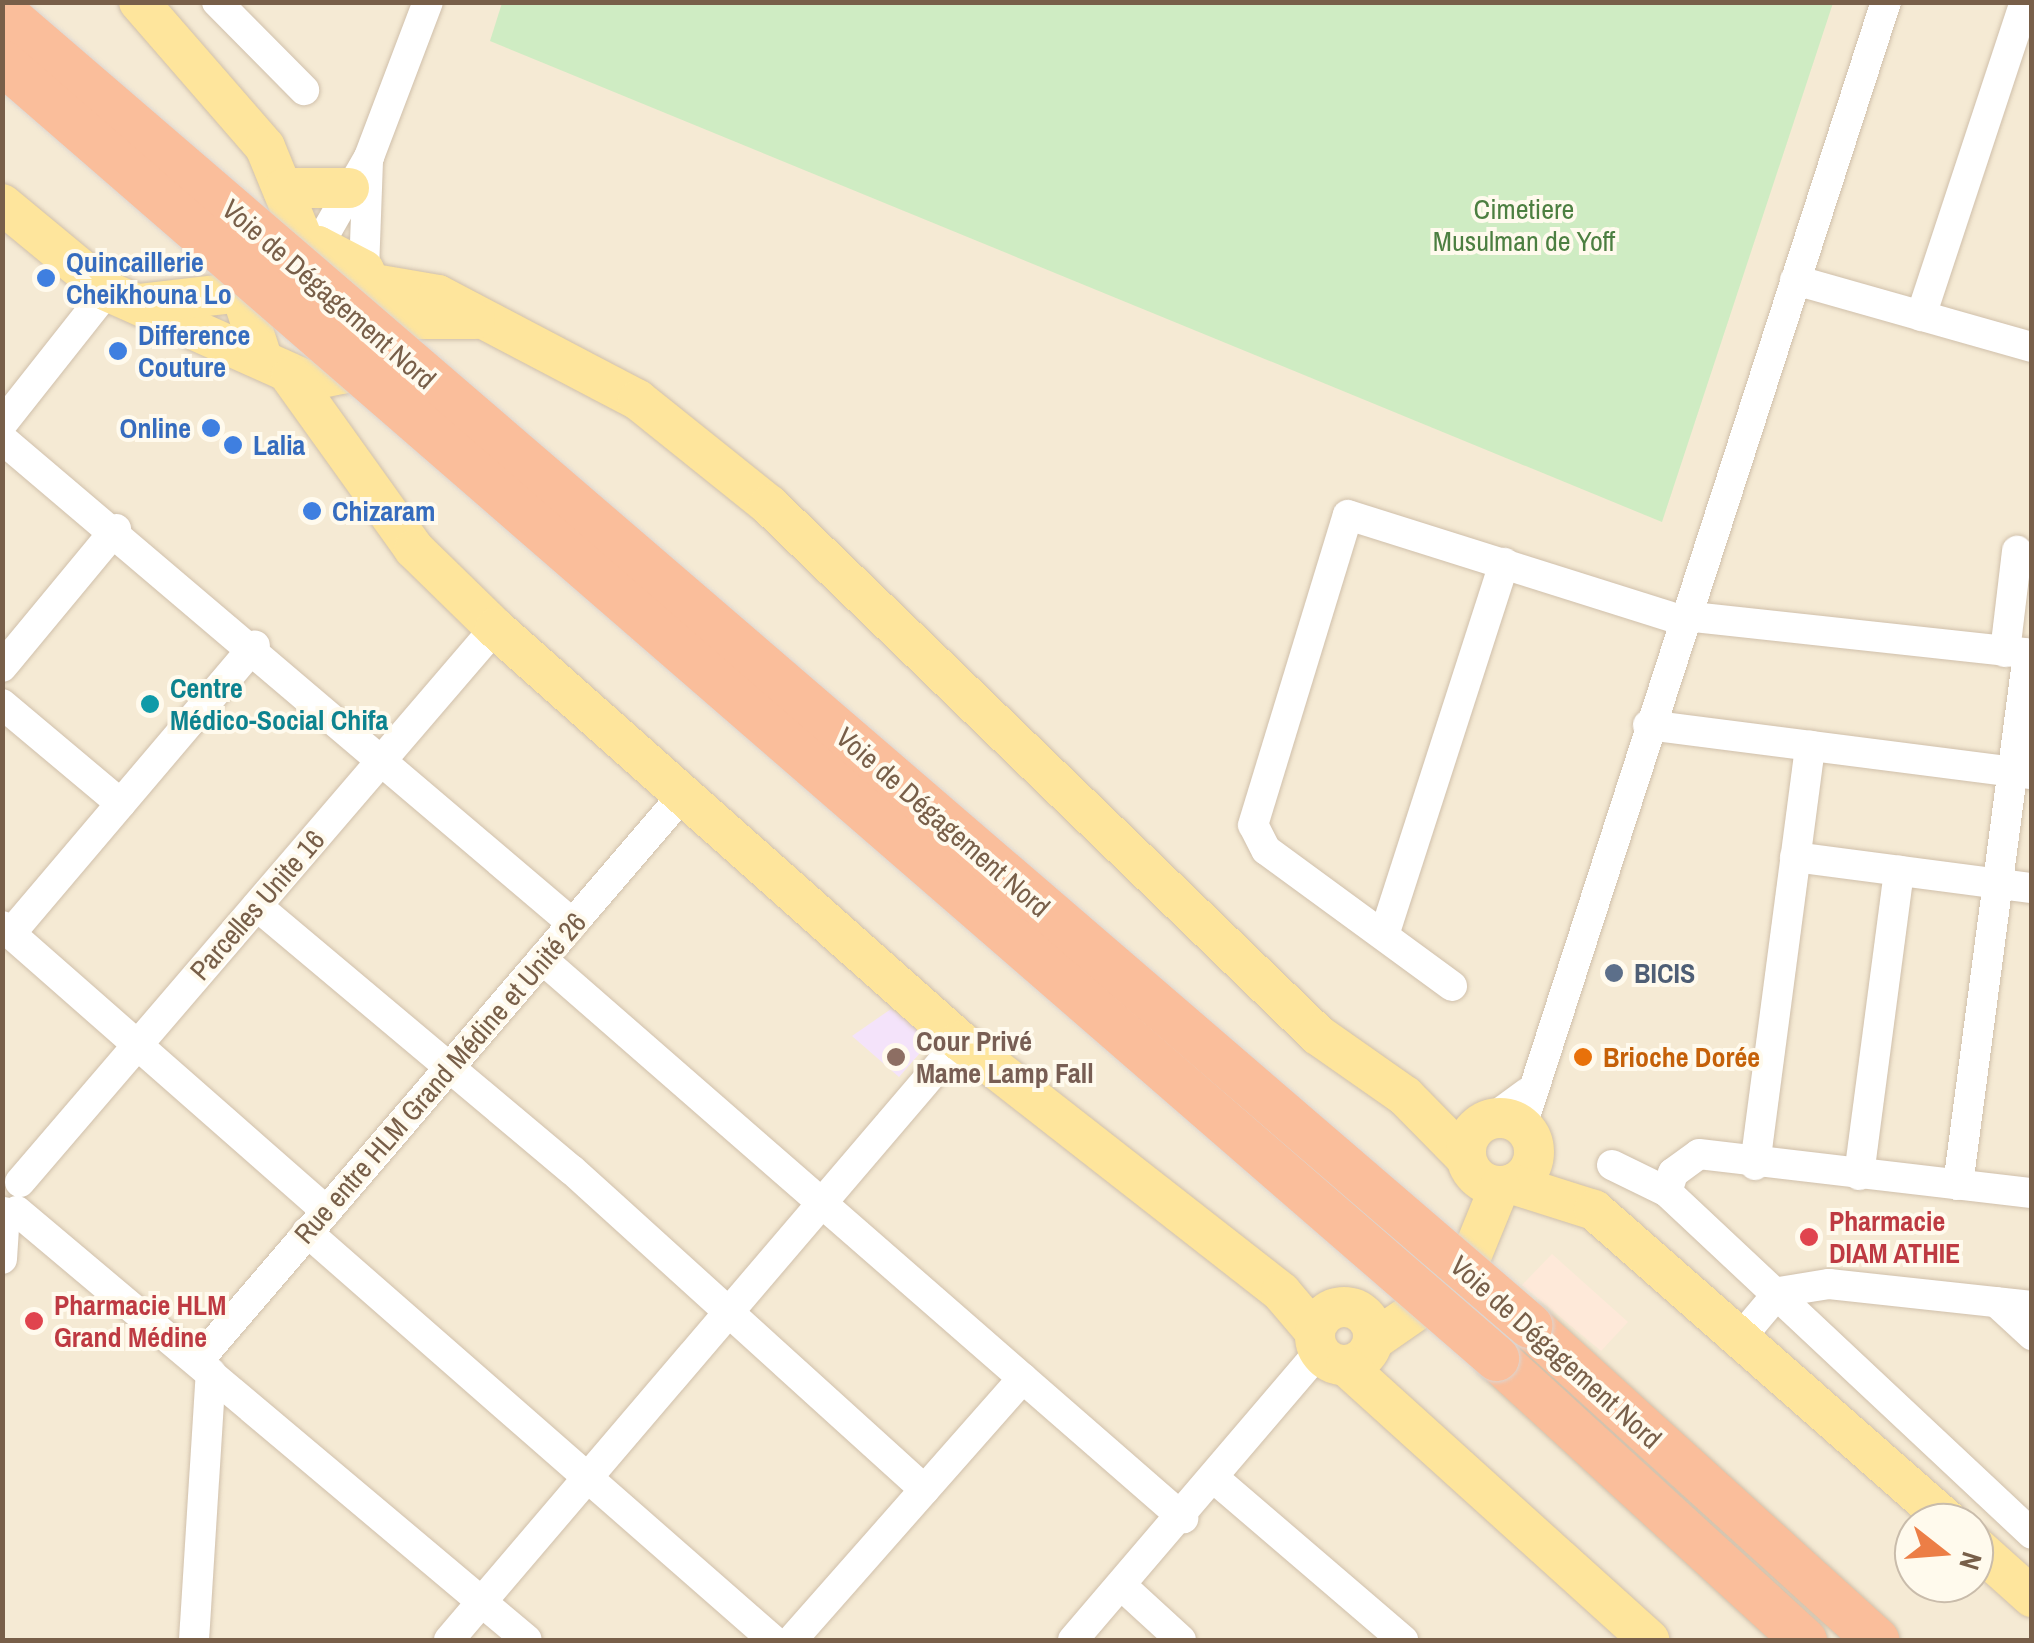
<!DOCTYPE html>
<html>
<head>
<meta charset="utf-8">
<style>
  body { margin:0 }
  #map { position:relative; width:2034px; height:1643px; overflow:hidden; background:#fdf7e6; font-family:"Archivo Narrow",sans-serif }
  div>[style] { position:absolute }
  .residential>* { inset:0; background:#f5ead4 }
  .commercial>* { inset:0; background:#fee9d9 }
  .education>* { inset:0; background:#f4e3fa }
  .green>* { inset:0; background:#cfecc3 }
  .roads { filter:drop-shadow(0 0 2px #d0c0ab) drop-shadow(0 0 2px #d0c0ab) }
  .minor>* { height:30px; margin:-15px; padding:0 15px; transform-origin:15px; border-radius:15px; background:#fff }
  .major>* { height:40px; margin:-20px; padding:0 20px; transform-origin:20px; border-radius:20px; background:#fee59c }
  .major>.ring { margin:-20px; padding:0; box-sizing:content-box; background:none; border:40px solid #fee59c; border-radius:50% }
  .highway>* { height:45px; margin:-22.5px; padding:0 22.5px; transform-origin:22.5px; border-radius:22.5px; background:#fabe9b }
  .bridges { filter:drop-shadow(0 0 2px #dcd5d0) drop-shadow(0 0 2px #dcd5d0) }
  .highway-bridge>* { height:45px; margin:-22.5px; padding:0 22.5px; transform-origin:22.5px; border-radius:22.5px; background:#fabe9b }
  .dots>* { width:28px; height:28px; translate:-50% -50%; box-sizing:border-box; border:5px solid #fffaed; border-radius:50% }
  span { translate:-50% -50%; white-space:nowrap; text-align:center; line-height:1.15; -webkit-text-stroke:8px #fffaed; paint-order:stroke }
  .park-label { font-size:28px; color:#4c7f41 }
  .shop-label { font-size:28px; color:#366cbe; font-weight:700 }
  .left { translate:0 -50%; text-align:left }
  .right { translate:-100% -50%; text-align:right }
  .street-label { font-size:28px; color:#785f49 }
  .culture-label { font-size:28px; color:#0d838f; font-weight:700 }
  .service-label { font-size:28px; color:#4e5e75; font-weight:700 }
  .education-label { font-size:28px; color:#785e54; font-weight:700 }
  .food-label { font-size:28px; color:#c56008; font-weight:700 }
  .health-label { font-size:28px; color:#be3a42; font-weight:700 }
  .frame { position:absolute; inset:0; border:5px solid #785f49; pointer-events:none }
  .north { position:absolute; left:1894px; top:1503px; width:100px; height:100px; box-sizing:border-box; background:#fffaed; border:2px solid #c9bcab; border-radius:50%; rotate:107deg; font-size:28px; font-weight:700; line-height:40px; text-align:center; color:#785f49 }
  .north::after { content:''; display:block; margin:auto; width:35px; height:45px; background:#ec7e46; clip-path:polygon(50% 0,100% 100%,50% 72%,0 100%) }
</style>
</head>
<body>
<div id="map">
  <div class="residential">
    <i style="clip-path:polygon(evenodd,3px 3px,2031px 3px,2031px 1640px,3px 1640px,3px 3px,1914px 1523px,1974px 1523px,1974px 1583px,1914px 1583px,1914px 1523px)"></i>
  </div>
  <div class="commercial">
    <i style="clip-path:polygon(1552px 1254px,1628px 1322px,1601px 1351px,1522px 1285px)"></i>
  </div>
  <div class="education">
    <i style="clip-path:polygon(891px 1009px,933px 1038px,899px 1077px,852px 1036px)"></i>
  </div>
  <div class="green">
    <i style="clip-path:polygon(502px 3px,1833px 2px,1833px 3px,1662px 522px,490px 41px)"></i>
  </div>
  <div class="roads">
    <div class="minor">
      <i style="left:217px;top:2px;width:124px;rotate:45.3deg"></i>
      <i style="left:318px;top:246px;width:103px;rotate:-60.2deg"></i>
      <i style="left:369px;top:157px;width:166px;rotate:-69.2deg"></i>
      <i style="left:364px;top:270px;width:110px;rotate:-87.9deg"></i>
      <i style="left:1795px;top:280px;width:246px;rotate:15.8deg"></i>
      <i style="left:1921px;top:316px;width:331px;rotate:-71.7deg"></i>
      <i style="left:2px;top:424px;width:169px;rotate:-51.7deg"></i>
      <i style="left:2px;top:439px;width:748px;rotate:40.34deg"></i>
      <i style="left:1684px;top:616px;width:350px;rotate:6.2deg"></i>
      <i style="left:2005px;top:652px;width:102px;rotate:-83.2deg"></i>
      <i style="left:2px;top:667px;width:179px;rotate:-50.4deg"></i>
      <i style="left:2px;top:704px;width:155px;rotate:40deg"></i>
      <i style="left:1648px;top:725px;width:387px;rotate:7.3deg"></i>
      <i style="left:1795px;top:857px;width:239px;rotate:7.5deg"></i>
      <i style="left:257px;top:906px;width:411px;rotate:40deg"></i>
      <i style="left:572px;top:1170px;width:476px;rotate:42.2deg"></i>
      <i style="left:2px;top:926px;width:432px;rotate:41.3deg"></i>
      <i style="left:1385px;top:932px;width:388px;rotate:-72.1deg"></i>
      <i style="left:11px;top:933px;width:377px;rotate:-49.7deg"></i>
      <i style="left:542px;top:959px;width:851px;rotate:41.09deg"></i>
      <i style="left:1452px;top:986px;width:230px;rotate:-143.8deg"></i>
      <i style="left:1266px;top:850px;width:28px;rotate:-117deg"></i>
      <i style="left:1253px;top:825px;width:324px;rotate:-73deg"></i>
      <i style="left:1348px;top:515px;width:350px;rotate:17.5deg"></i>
      <i style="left:1493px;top:1118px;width:42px;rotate:-36.3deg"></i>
      <i style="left:1522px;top:1126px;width:1181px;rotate:-72.06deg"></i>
      <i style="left:1612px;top:1165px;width:61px;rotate:26.1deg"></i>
      <i style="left:1667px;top:1192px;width:20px;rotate:-72deg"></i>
      <i style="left:1673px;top:1173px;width:32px;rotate:-36deg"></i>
      <i style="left:1699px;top:1154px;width:335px;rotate:6.7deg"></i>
      <i style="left:1755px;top:1165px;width:423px;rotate:-82.5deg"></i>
      <i style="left:1859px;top:1175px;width:307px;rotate:-82.5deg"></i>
      <i style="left:20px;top:1182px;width:730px;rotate:-49.39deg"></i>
      <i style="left:1958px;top:1185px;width:536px;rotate:-82.49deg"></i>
      <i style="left:1667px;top:1192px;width:500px;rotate:43.14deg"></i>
      <i style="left:17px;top:1211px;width:666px;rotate:40.07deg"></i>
      <i style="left:307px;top:1232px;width:619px;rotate:41.2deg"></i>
      <i style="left:2px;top:1259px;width:47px;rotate:-86.3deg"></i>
      <i style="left:1996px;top:1302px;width:49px;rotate:42.5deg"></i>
      <i style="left:1742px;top:1336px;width:57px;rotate:-49.9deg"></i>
      <i style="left:1779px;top:1292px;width:51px;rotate:-9.1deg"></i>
      <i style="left:1829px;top:1284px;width:204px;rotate:6.2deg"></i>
      <i style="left:198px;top:1361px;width:745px;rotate:-49.41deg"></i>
      <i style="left:1215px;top:1479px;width:248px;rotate:40.6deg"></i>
      <i style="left:1122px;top:1586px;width:80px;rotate:42.5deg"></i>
      <i style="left:194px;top:1640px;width:268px;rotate:-86.4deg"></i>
      <i style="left:449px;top:1640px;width:787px;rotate:-49.53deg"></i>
      <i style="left:792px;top:1640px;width:349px;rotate:-48.6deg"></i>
      <i style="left:1073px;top:1640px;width:379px;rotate:-49.5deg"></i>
    </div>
    <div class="major">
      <i style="left:139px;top:2px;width:192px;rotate:49deg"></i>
      <i style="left:265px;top:147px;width:108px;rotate:67.7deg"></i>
      <i style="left:284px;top:188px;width:65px"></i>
      <i style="left:2px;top:204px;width:136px;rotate:39.6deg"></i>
      <i style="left:107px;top:291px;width:220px;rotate:24.1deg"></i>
      <i style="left:308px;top:381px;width:35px;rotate:-12deg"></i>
      <i style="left:342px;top:374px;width:51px;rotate:-48.2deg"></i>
      <i style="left:376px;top:336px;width:35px;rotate:-85deg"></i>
      <i style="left:379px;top:301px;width:34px;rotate:-116deg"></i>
      <i style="left:364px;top:270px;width:52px;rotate:-152.4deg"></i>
      <i style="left:318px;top:246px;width:52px;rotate:161.9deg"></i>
      <i style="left:269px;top:262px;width:51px;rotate:116.6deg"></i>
      <i style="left:246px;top:308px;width:52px;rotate:72.3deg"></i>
      <i style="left:374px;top:284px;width:65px;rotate:9.8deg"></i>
      <i style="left:438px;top:295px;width:226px;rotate:27.7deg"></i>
      <i style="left:638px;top:400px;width:168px;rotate:38.7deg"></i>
      <i style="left:769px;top:505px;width:763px;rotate:43.99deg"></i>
      <i style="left:1318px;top:1035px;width:106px;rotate:35deg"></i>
      <i style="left:1405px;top:1096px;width:87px;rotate:45.5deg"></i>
      <i style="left:138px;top:304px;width:113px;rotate:-6.6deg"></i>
      <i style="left:380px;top:319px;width:95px"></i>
      <i style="left:291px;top:377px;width:211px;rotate:54.4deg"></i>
      <i style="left:414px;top:549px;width:113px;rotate:44.3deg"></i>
      <i style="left:495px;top:628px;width:622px;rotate:41.61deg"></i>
      <i style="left:960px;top:1041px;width:407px;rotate:38deg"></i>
      <i style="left:1281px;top:1292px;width:52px;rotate:49.6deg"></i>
      <i class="ring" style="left:1466px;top:1118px;width:28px;height:28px"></i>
      <i style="left:1512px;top:1184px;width:86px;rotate:17.6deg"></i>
      <i style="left:1594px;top:1210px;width:474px;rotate:41.3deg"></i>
      <i class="ring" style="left:1315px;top:1307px;width:18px;height:18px"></i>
      <i style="left:1374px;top:1340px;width:107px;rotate:-34.7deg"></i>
      <i style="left:1462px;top:1279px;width:100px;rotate:-67.8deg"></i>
      <i style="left:1346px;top:1366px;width:409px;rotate:42.1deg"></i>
      <i style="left:1974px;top:1545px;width:78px;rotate:41.9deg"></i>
    </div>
    <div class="highway">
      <i style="left:1529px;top:1325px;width:469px;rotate:42.2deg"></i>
      <i style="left:1496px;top:1358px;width:418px;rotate:42.5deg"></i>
    </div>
  </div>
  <div class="bridges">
    <div class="highway-bridge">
      <i style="left:2px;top:11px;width:2015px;rotate:40.71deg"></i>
      <i style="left:2px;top:62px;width:1978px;rotate:40.94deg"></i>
    </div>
  </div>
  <div class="dots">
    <i style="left:46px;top:278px;background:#3f7fe0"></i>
    <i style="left:118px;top:351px;background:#3f7fe0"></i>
    <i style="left:211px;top:428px;background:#3f7fe0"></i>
    <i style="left:233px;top:445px;background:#3f7fe0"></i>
    <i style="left:312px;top:511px;background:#3f7fe0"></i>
    <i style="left:150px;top:704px;background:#0f9aa8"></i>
    <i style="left:1614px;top:973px;background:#5c6f8a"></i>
    <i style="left:896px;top:1057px;background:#8d6e63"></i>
    <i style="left:1583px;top:1057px;background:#e8710a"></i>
    <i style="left:1809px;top:1237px;background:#e0444e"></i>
    <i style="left:34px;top:1321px;background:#e0444e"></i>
  </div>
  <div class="park-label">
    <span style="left:1524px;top:225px">Cimetiere<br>Musulman de Yoff</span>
  </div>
  <div class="shop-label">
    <span class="left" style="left:66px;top:278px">Quincaillerie<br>Cheikhouna Lo</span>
    <span class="left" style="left:138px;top:351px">Difference<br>Couture</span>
    <span class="right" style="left:191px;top:428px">Online</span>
    <span class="left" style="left:253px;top:445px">Lalia</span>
    <span class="left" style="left:332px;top:511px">Chizaram</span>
  </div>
  <div class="street-label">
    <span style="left:329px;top:294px;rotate:41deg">Voie de Dégagement Nord</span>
    <span style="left:943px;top:822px;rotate:41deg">Voie de Dégagement Nord</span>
    <span style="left:257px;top:905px;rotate:-49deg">Parcelles Unite 16</span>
    <span style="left:440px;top:1078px;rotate:-49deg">Rue entre HLM Grand Médine et Unité 26</span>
    <span style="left:1556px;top:1352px;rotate:42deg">Voie de Dégagement Nord</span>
  </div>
  <div class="culture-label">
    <span class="left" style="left:170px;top:704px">Centre<br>Médico-Social Chifa</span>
  </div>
  <div class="service-label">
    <span class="left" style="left:1634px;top:973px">BICIS</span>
  </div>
  <div class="education-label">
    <span class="left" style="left:916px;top:1057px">Cour Privé<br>Mame Lamp Fall</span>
  </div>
  <div class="food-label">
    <span class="left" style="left:1603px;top:1057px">Brioche Dorée</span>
  </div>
  <div class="health-label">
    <span class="left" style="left:1829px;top:1237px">Pharmacie<br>DIAM ATHIE</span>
    <span class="left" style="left:54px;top:1321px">Pharmacie HLM<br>Grand Médine</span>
  </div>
  <div class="frame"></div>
  <div class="north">N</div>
</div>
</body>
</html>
